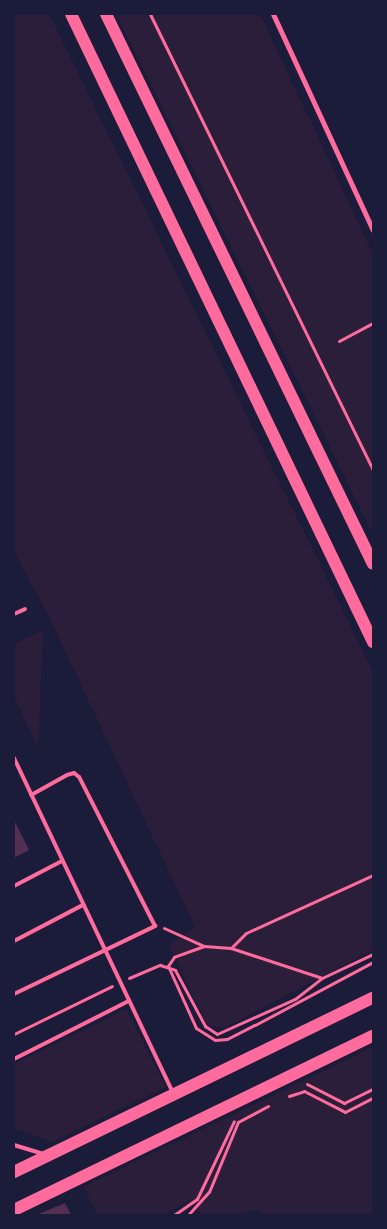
<!DOCTYPE html>
<html>
<head>
<meta charset="utf-8">
<style>
  body { margin:0 }
  #map { position:relative; width:387px; height:1229px; overflow:hidden; background:#1b1b3a; font-family:Merriweather,serif }
  div>[style] { position:absolute }
  .green>* { inset:0; background:#2a1e3b }
  .building>* { inset:0; background:#542f53 }
  .path>* { height:3px; margin:-1.5px; padding:0 1.5px; transform-origin:1.5px; border-radius:1.5px; background:#ff6b9d }
  .service>* { height:4px; margin:-2px; padding:0 2px; transform-origin:2px; border-radius:2px; background:#ff6b9d }
  .minor>* { height:5px; margin:-2.5px; padding:0 2.5px; transform-origin:2.5px; border-radius:2.5px; background:#ff6b9d }
  .primary>* { height:12px; margin:-6px; padding:0 6px; transform-origin:6px; border-radius:6px; background:#ff6b9d }
  span { translate:-50% -50%; white-space:nowrap; text-align:center; line-height:1.15; -webkit-text-stroke:4px #1b1b3a; paint-order:stroke }
  .frame { position:absolute; inset:0; border:15px solid #1b1b3a; pointer-events:none }
</style>
</head>
<body>
<div id="map">
  <div class="green">
    <i style="clip-path:polygon(14px 14px,49px 14px,373px 672px,373px 950px,224px 1028px,207px 1025px,169px 945px,195px 927px,50px 619px,14px 551px)"></i>
    <i style="clip-path:polygon(116px 14px,260px 14px,373px 254px,373px 534px)"></i>
    <i style="clip-path:polygon(43px 630px,38px 749px,14px 696px,14px 644px)"></i>
    <i style="clip-path:polygon(126px 1009px,166px 1087px,52px 1142px,14px 1128px,14px 1064px)"></i>
    <i style="clip-path:polygon(373px 1047px,373px 1215px,260px 1215px,258px 1209px,237px 1215px,202px 1215px,188px 1202px,162px 1215px,97px 1215px,83px 1187px)"></i>
  </div>
  <div class="building">
    <i style="clip-path:polygon(14px 820px,29px 850px,14px 858px)"></i>
    <i style="clip-path:polygon(65px 1203px,71px 1215px,36px 1215px)"></i>
  </div>
  <div class="path">
    <i style="left:150px;top:14px;width:508px;rotate:63.94deg"></i>
    <i style="left:339px;top:341px;width:38px;rotate:-28deg"></i>
    <i style="left:164px;top:928px;width:44px;rotate:24.2deg"></i>
    <i style="left:204px;top:946px;width:27px;rotate:4deg"></i>
    <i style="left:231px;top:948px;width:21px;rotate:-45deg"></i>
    <i style="left:246px;top:933px;width:140px;rotate:-24.5deg"></i>
    <i style="left:204px;top:946px;width:32px;rotate:160deg"></i>
    <i style="left:174px;top:957px;width:11px;rotate:124deg"></i>
    <i style="left:168px;top:966px;width:68px;rotate:65.7deg"></i>
    <i style="left:196px;top:1028px;width:22px;rotate:32deg"></i>
    <i style="left:215px;top:1040px;width:12px;rotate:-5deg"></i>
    <i style="left:227px;top:1039px;width:31px;rotate:-27deg"></i>
    <i style="left:255px;top:1025px;width:134px;rotate:-28.1deg"></i>
    <i style="left:231px;top:948px;width:96px;rotate:18.2deg"></i>
    <i style="left:129px;top:978px;width:34px;rotate:-23deg"></i>
    <i style="left:160px;top:965px;width:16px;rotate:18deg"></i>
    <i style="left:175px;top:970px;width:64px;rotate:61.8deg"></i>
    <i style="left:205px;top:1026px;width:14px;rotate:34deg"></i>
    <i style="left:217px;top:1034px;width:85px;rotate:-24.2deg"></i>
    <i style="left:295px;top:999px;width:34px;rotate:-38deg"></i>
    <i style="left:322px;top:978px;width:56px;rotate:-25.2deg"></i>
    <i style="left:14px;top:1034px;width:109px;rotate:-26.1deg"></i>
    <i style="left:307px;top:1084px;width:42px;rotate:27.2deg"></i>
    <i style="left:344px;top:1103px;width:32px;rotate:-26deg"></i>
    <i style="left:289px;top:1096px;width:16px;rotate:-18deg"></i>
    <i style="left:304px;top:1091px;width:46px;rotate:27.1deg"></i>
    <i style="left:345px;top:1112px;width:31px;rotate:-27deg"></i>
    <i style="left:174px;top:1215px;width:28px;rotate:-35deg"></i>
    <i style="left:197px;top:1199px;width:86px;rotate:-64.6deg"></i>
    <i style="left:188px;top:1215px;width:31px;rotate:-48deg"></i>
    <i style="left:209px;top:1192px;width:76px;rotate:-67.5deg"></i>
    <i style="left:238px;top:1122px;width:34px;rotate:-28deg"></i>
  </div>
  <div class="service">
    <i style="left:14px;top:614px;width:12px;rotate:-24deg"></i>
    <i style="left:14px;top:758px;width:371px;rotate:64.6deg"></i>
    <i style="left:14px;top:886px;width:54px;rotate:-27.5deg"></i>
    <i style="left:14px;top:941px;width:78px;rotate:-27.6deg"></i>
    <i style="left:14px;top:994px;width:157px;rotate:-25.7deg"></i>
    <i style="left:155px;top:926px;width:167px;rotate:-117deg"></i>
    <i style="left:79px;top:777px;width:6px;rotate:-141deg"></i>
    <i style="left:74px;top:773px;width:7px;rotate:164deg"></i>
    <i style="left:67px;top:775px;width:41px;rotate:150.9deg"></i>
    <i style="left:14px;top:1059px;width:129px;rotate:-26.8deg"></i>
    <i style="left:14px;top:1145px;width:30px;rotate:17deg"></i>
  </div>
  <div class="minor">
    <i style="left:273px;top:14px;width:238px;rotate:65.2deg"></i>
  </div>
  <div class="primary">
    <i style="left:71px;top:14px;width:697px;rotate:64.32deg"></i>
    <i style="left:106px;top:14px;width:611px;rotate:64.11deg"></i>
    <i style="left:14px;top:1172px;width:399px;rotate:-25.9deg"></i>
    <i style="left:14px;top:1210px;width:399px;rotate:-25.9deg"></i>
  </div>
  <div class="frame"></div>
</div>
</body>
</html>
